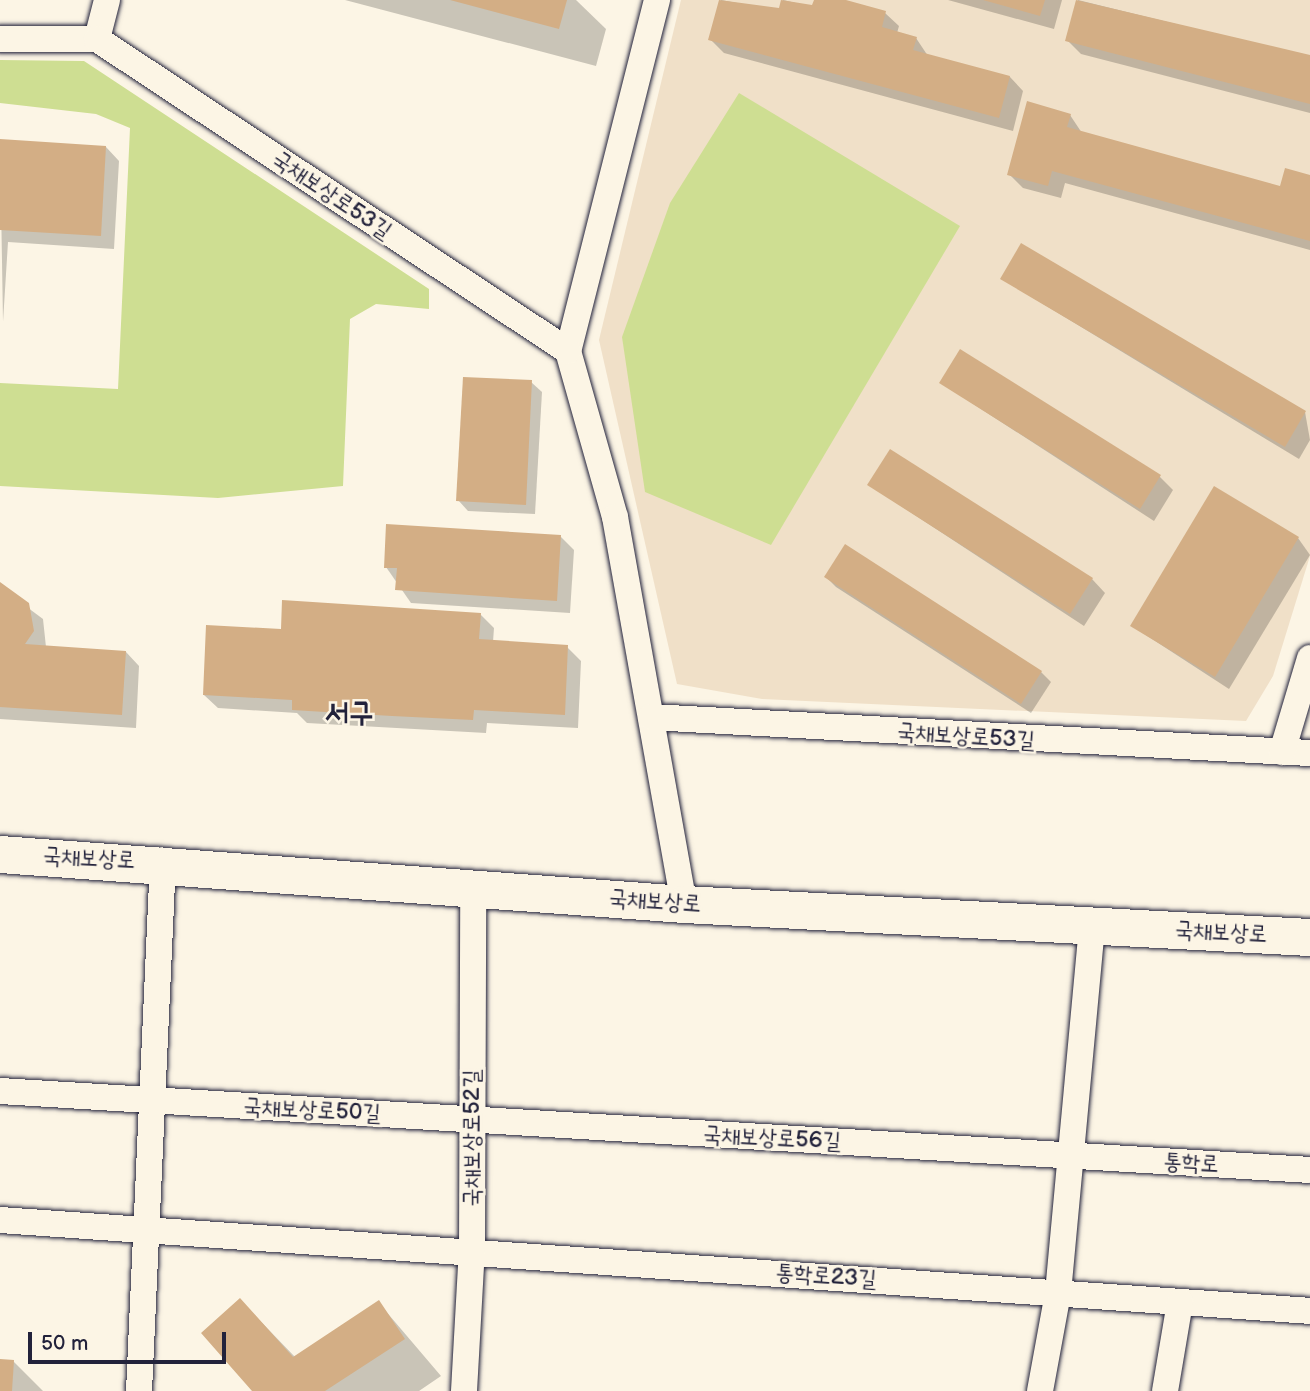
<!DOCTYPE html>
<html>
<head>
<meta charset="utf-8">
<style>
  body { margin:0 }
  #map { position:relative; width:1310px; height:1391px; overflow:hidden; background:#fcf5e5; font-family:"Balsamiq Sans","Poor Story",sans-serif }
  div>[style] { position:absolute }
  .built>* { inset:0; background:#f0e0c8 }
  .green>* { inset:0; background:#cede92 }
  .shadow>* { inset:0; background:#0003 }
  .building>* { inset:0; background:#d3ae85 }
  .roads { filter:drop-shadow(0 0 2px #22223b) drop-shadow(0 0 2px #22223b) }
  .minor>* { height:26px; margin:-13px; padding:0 13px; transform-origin:13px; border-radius:13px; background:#fcf5e5 }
  .secondary>* { height:37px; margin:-18.5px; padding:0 18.5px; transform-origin:18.5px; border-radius:18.5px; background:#fcf5e5 }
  span { translate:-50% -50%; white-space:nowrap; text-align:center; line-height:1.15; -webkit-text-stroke:5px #fcf5e5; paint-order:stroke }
  .street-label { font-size:23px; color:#22223b }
  .district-label { font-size:30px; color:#22223b; font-weight:700 }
  .scale { position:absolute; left:28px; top:1332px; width:198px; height:32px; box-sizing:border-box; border:4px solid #22223b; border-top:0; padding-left:9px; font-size:21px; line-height:24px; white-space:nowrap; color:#22223b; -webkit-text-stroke:5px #fcf5e5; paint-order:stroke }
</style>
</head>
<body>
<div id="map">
  <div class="built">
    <i style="clip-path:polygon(681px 0,1310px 0,1310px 556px,1273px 676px,1246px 721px,762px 699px,677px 684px,599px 340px)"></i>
  </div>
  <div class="green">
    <i style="clip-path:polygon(0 60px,84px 61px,429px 289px,429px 309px,376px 304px,350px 319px,343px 486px,218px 498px,0 486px,0 383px,118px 389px,130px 128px,96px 114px,0 103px)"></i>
    <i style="clip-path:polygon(739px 93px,960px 226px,771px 545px,645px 492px,622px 337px,670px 203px)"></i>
  </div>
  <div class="shadow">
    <i style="clip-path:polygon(345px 0,576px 0,606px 29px,596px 66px)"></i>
    <i style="clip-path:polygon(721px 0,780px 11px,783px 0,813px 7px,816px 0,840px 0,885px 13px,899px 26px,897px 33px,916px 38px,928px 56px,1010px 77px,1023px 91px,1013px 131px,724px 53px,710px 39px)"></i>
    <i style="clip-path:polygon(948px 0,1062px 0,1054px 29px)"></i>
    <i style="clip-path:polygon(1078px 0,1310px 57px,1310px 113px,1081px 54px,1067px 40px)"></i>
    <i style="clip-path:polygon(1070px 115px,1082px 133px,1281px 188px,1310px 176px,1310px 250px,1065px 183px,1061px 198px,1023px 188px,1009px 174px)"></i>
    <i style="clip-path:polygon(0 141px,106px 147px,119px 161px,114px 249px,8px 242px,3px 322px)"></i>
    <i style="clip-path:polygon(1002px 279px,1305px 412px,1310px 440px,1299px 459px)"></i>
    <i style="clip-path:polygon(531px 382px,542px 392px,535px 514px,468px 511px,458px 500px)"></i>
    <i style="clip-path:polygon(941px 383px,1160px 477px,1173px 490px,1154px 521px)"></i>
    <i style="clip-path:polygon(869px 485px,1092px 579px,1105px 593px,1084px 626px)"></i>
    <i style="clip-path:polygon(560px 536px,574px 550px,570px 613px,411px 603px,386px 567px)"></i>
    <i style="clip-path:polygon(1298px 538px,1310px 555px,1229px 689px,1132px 626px)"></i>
    <i style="clip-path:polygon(846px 546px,1041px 672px,1051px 682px,1031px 713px,836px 587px,826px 577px)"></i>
    <i style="clip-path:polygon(0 587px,43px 619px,46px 647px,126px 652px,139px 666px,136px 728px,0 719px)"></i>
    <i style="clip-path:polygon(480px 614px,494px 628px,493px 642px,567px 647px,581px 661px,578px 728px,487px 723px,486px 733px,307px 723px,297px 713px,218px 708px,204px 695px,282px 631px)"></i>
    <i style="clip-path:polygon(240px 1300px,295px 1357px,378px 1302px,441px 1376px,419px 1391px,255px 1391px)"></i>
    <i style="clip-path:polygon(0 1361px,13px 1361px,43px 1391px,0 1391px)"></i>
  </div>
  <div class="building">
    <i style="clip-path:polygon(450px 0,567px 0,559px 29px)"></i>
    <i style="clip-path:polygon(719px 0,779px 8px,781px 0,812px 5px,814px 0,846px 0,886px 11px,882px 27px,917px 37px,913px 50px,1010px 76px,999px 118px,708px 40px)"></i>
    <i style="clip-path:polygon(983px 0,1045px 0,1040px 16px)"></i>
    <i style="clip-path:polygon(1076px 0,1310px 55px,1310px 104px,1065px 41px)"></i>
    <i style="clip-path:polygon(1027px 101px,1071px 114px,1067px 127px,1280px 186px,1285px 168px,1310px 175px,1310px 241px,1052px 171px,1048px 186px,1007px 175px)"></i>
    <i style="clip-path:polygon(0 139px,106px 146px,101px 236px,0 230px)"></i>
    <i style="clip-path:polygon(1021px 243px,1306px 411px,1285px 447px,1000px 279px)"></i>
    <i style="clip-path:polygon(960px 349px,1161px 475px,1140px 509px,939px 383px)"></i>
    <i style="clip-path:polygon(463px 377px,532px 380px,526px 505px,456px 501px)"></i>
    <i style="clip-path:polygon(890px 449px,1093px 578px,1070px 614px,867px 485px)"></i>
    <i style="clip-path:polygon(1214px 486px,1299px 537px,1215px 677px,1130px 626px)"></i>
    <i style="clip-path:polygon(386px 524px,561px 535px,557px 601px,395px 590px,397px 568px,384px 568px)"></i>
    <i style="clip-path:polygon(845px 544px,1042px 671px,1021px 704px,824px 577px)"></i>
    <i style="clip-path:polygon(0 582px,29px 603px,34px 631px,25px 644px,126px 651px,122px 715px,0 707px)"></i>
    <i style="clip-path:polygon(282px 600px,481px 613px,479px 639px,568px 645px,565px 715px,474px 710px,473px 720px,392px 716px,292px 710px,292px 700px,203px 695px,206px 625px,281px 629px)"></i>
    <i style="clip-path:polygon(240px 1298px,293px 1357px,379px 1300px,405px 1339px,325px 1391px,252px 1391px,201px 1333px)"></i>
    <i style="clip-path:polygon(0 1359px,14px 1360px,12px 1391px,0 1391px)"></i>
  </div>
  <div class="roads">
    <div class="minor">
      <i style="left:657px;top:0;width:362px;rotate:104.2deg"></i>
      <i style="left:568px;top:351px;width:173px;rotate:74.2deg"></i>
      <i style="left:615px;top:517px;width:393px;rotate:79.9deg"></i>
      <i style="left:0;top:39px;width:97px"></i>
      <i style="left:97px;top:39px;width:40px;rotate:-75.6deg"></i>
      <i style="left:97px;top:39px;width:565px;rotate:33.52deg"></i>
      <i style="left:651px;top:717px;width:660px;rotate:3.13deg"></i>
      <i style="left:1282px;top:752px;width:98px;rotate:-73.4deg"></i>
      <i style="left:0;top:1091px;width:1312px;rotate:3.45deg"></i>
      <i style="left:0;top:1220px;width:1313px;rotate:3.97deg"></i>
      <i style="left:139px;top:1391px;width:531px;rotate:-87.41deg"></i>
      <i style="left:464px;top:1391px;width:142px;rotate:-86.8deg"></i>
      <i style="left:472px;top:1249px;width:363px;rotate:-89.8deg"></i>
      <i style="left:1040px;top:1391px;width:100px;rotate:-79.6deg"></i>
      <i style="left:1058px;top:1293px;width:369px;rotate:-84.7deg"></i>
      <i style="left:1165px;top:1391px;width:90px;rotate:-80.4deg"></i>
    </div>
    <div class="secondary">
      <i style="left:0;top:854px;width:686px;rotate:4.18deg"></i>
      <i style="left:684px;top:904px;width:627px;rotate:3.02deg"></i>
    </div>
  </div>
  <div class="street-label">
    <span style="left:332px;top:195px;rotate:34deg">국채보상로53길</span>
    <span style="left:966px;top:736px;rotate:4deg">국채보상로53길</span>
    <span style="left:89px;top:858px;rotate:3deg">국채보상로</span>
    <span style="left:655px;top:901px;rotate:4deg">국채보상로</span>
    <span style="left:1221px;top:932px;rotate:3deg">국채보상로</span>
    <span style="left:312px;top:1110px;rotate:3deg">국채보상로50길</span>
    <span style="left:472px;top:1138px;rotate:-90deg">국채보상로52길</span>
    <span style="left:772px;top:1138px;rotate:3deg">국채보상로56길</span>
    <span style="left:1191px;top:1163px;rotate:3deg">통학로</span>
    <span style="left:826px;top:1276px;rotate:4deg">통학로23길</span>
  </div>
  <div class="district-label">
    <span style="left:349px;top:713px">서구</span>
  </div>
  <div class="scale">50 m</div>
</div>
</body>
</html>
